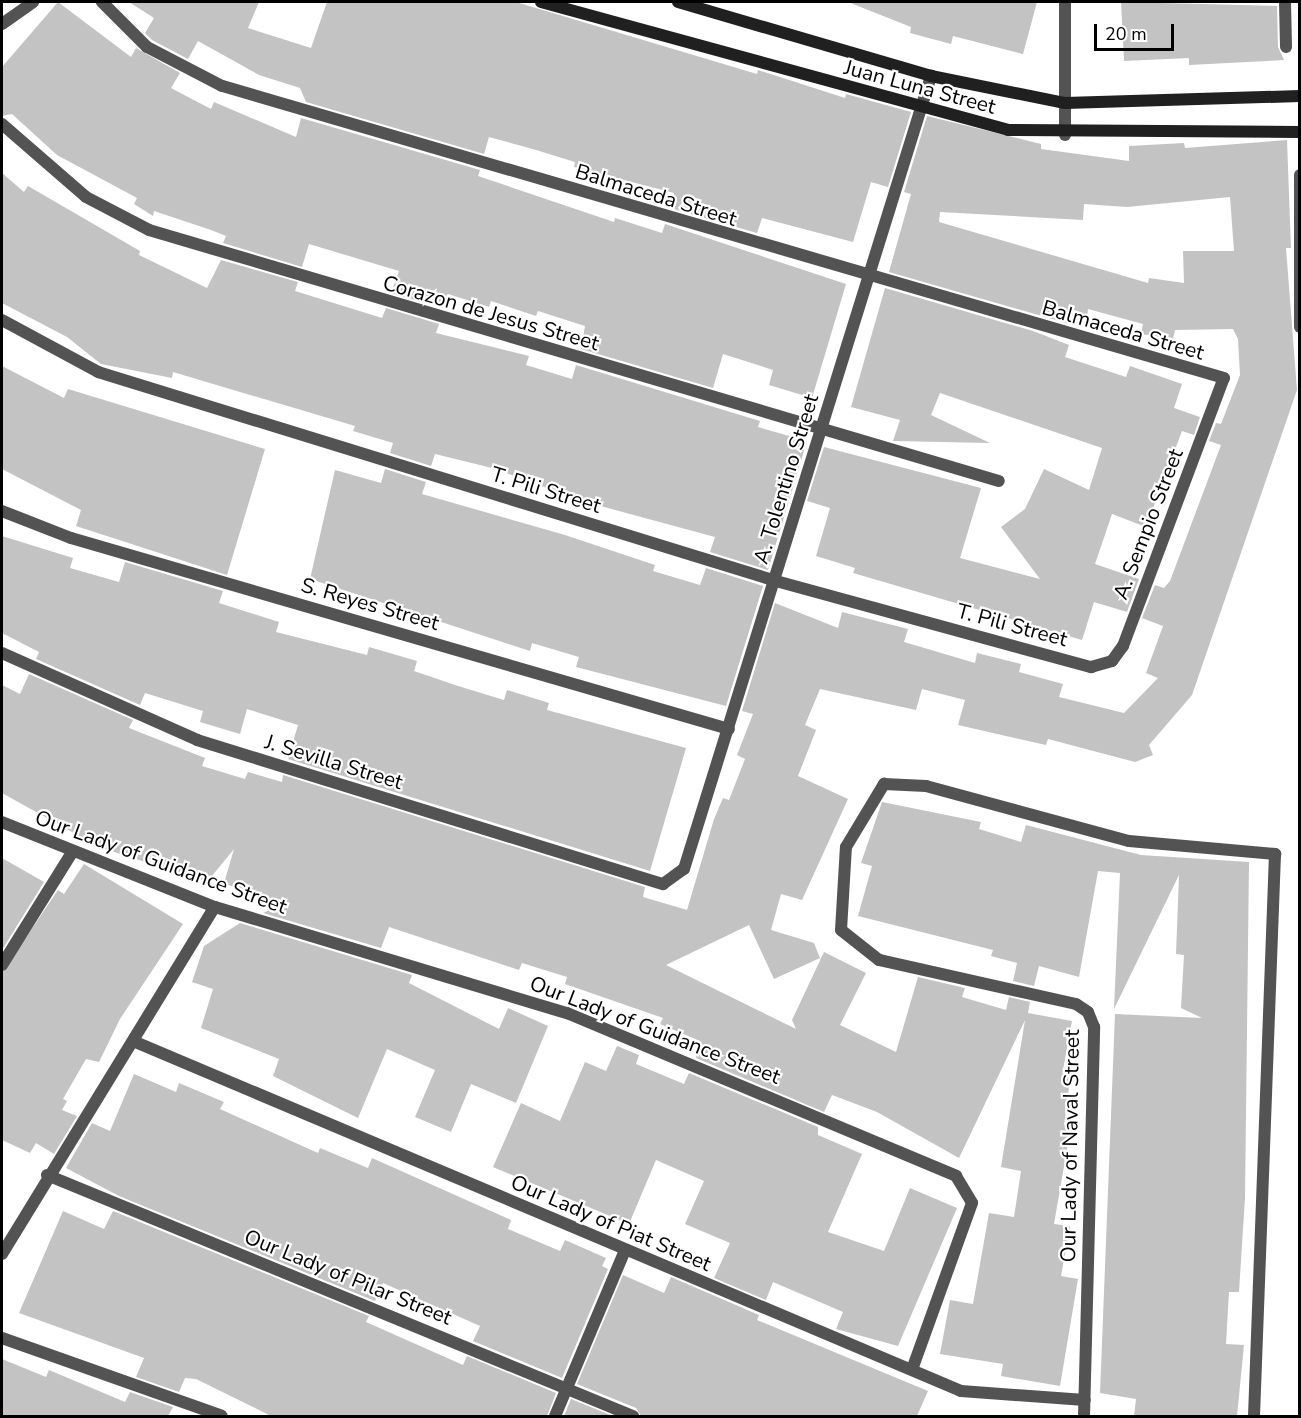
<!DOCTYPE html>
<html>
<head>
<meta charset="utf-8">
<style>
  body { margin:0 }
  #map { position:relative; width:1301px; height:1418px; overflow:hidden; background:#fff; font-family:"Nunito Sans",sans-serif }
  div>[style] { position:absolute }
  .building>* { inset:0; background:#c3c3c3 }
  .street>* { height:12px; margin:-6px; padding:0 6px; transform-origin:6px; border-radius:6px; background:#535353 }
  .secondary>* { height:12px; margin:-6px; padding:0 6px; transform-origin:6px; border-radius:6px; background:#202020 }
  span { translate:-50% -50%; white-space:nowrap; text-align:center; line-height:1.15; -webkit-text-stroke:4.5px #fff; paint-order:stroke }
  .street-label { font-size:21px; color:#000 }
  .frame { position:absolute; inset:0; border:3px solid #000; pointer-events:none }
  .scale { position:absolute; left:1094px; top:24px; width:80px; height:27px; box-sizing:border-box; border:3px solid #000; border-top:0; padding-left:8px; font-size:18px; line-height:21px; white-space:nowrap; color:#000; -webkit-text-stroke:4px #fff; paint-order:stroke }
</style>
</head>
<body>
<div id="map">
  <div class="building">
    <i style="clip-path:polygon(58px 2px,131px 57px,136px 48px,180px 73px,171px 88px,211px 109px,214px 102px,296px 137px,301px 118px,480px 170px,478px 176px,614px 222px,615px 218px,662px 233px,665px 224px,846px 284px,812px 398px,769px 385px,773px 370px,723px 354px,713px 388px,581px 349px,585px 326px,538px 311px,536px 316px,491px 301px,489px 307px,448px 294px,443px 308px,391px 293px,399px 271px,309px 244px,302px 267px,223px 243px,226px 236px,211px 230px,154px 211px,153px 216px,134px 204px,137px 198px,57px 155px,12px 114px,2px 116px,2px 67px)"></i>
    <i style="clip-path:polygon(129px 2px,259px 2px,248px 28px,311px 48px,327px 2px,516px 2px,757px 74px,758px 70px,845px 98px,846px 94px,911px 112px,888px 187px,871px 182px,853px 242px,762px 218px,757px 233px,670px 208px,674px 193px,574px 167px,575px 162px,536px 150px,489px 137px,484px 154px,306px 102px,300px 88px,259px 75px,198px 41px,188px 59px,152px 40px,145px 33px,154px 18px)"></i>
    <i style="clip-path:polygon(848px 2px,1037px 2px,1023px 54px,953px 36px,951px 44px,910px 33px,911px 27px)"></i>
    <i style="clip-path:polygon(1121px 2px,1277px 6px,1278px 47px,1284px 60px,1189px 65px,1189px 58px,1124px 61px)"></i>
    <i style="clip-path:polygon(evenodd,927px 116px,1041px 144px,1041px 149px,1129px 161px,1129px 146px,1184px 143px,1185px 148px,1287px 140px,1291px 248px,1286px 248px,1297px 390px,1192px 695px,1149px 745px,1153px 755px,1135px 762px,1048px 739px,1046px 745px,958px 725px,965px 700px,922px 689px,916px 710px,820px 689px,805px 725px,816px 730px,798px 776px,848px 799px,802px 900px,781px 894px,771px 930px,814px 943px,820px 958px,774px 979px,749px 925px,666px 965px,796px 1029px,792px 1020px,824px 952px,866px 973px,840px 1025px,896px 1052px,918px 977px,965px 988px,962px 997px,1006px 1010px,1009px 997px,1030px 1002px,1028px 1013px,1072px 1021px,1063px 1070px,1071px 1072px,1064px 1125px,1071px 1126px,1054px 1224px,1070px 1226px,1061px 1276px,1078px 1279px,1060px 1386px,1001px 1376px,1003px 1364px,940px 1354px,950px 1300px,973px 1304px,989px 1213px,1014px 1217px,1021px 1171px,1001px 1167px,1025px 1020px,959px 1158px,877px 1112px,832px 1095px,824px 1112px,696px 1058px,700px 1041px,660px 1024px,663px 1018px,565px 984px,567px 977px,522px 963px,519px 970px,389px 927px,381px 948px,263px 913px,278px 906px,224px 883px,234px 849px,207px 882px,99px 847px,2px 793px,2px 685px,20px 694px,29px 674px,133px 720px,129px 728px,205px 758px,202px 766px,245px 779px,248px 772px,282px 782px,283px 775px,645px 887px,643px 897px,687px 910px,714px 819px,723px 798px,729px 800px,745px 759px,737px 755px,753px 714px,742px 711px,775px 603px,838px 628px,842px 612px,908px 629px,904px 642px,975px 663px,977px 653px,1021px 664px,1019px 672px,1063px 684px,1059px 697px,1124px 713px,1158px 678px,1146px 673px,1163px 626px,1142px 618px,1155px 585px,1164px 588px,1170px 581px,1221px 445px,1209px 441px,1216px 423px,1221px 424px,1240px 375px,1238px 339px,1233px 329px,1175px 330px,1173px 339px,1141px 334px,1143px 324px,1088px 309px,1087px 317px,1079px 315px,1076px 325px,1066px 323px,889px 272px,911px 194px,904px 192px,927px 116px,1230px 197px,1234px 251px,1183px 251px,1184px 283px,1149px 278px,1148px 283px,939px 222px,940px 212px,1083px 220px,1084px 204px,1127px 207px,1230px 197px)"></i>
    <i style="clip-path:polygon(2px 173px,24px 192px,28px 186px,140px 251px,139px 255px,207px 288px,221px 260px,298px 282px,295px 291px,382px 318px,386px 308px,439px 324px,436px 333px,529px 356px,526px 365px,572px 379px,576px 365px,760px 421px,758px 427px,807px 441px,768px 570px,710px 552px,715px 537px,582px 501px,492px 468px,435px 454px,431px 466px,390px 453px,393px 443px,353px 431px,355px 426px,173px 372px,172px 378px,101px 364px,67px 337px,2px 303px)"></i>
    <i style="clip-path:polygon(885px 288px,1033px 331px,1069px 345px,1065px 357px,1126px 377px,1130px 366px,1182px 384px,1174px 408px,1200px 417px,1194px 435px,1182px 431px,1146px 527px,1112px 514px,1095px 564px,1139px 579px,1127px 612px,1094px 602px,1082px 640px,853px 573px,855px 568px,816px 556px,830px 508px,807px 501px,824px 447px,981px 488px,960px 558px,1040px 579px,1001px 527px,1025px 509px,1044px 469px,1089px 490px,1102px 448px,940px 393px,931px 415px,990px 443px,893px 441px,900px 420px,851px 407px)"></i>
    <i style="clip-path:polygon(2px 366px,64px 398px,68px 389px,265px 449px,227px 575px,76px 526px,81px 510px,2px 469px)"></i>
    <i style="clip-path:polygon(385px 469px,426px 482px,422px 494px,565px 535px,655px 565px,653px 571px,700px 585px,706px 568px,763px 586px,726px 706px,576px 667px,579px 657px,532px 643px,530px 651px,310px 579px,335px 470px,381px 483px)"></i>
    <i style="clip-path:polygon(2px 536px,73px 558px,70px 568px,119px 582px,125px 562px,223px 591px,219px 603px,279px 622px,276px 632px,367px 655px,369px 647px,417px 661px,414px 671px,458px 686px,504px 700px,507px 690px,549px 703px,547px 710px,686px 748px,650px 871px,288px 759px,298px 725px,247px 709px,240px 734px,200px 722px,203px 711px,145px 693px,140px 705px,36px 659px,39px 652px,2px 633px)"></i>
    <i style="clip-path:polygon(882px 802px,981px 822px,979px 829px,1021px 842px,1026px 825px,1141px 855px,1249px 862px,1245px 1198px,1239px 1292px,1229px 1292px,1226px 1344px,1244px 1345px,1237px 1416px,1134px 1416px,1136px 1399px,1100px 1393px,1115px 1014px,1202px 1018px,1181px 1008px,1184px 955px,1176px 954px,1179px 875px,1114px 1009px,1120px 873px,1098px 871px,1079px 977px,1039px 966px,1034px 986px,1013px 981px,1017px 963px,991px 956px,993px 950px,858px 916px,872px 866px,861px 863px)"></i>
    <i style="clip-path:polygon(2px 858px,44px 882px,2px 950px)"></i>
    <i style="clip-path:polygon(84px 864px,183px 924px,120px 1019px,99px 1062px,86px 1059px,63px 1099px,67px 1101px,62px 1110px,77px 1116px,54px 1154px,36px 1143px,30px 1153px,2px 1140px,2px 973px,58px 890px,64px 894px)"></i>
    <i style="clip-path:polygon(240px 923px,412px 975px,409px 983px,499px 1029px,508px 1008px,548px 1026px,516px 1103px,471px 1084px,451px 1132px,415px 1117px,435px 1070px,387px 1049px,358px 1118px,273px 1076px,279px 1059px,201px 1028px,213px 989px,192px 982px,204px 946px)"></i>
    <i style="clip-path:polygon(617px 1046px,639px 1055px,636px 1064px,684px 1084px,689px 1073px,818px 1127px,818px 1135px,862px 1154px,828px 1232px,884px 1251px,910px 1188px,957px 1208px,898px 1346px,836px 1329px,843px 1312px,773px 1282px,766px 1300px,714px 1278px,730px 1243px,685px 1224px,704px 1181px,656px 1160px,629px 1224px,493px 1167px,521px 1103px,560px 1121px,585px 1062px,606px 1071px)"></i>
    <i style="clip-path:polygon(134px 1074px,176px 1092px,179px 1083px,224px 1102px,220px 1109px,318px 1153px,320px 1148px,368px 1168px,372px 1158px,511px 1220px,508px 1229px,560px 1251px,565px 1240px,606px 1258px,602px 1266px,608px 1269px,562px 1378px,473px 1341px,480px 1326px,383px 1283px,375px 1301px,119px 1196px,66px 1168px,92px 1123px,110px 1131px)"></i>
    <i style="clip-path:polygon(63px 1211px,104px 1229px,113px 1211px,369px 1316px,366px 1322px,463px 1365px,467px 1356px,556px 1393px,547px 1416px,271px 1416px,196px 1379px,185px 1378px,179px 1392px,136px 1377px,144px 1358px,19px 1313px)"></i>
    <i style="clip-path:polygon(623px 1275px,664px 1293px,671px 1277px,759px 1315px,757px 1320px,928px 1391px,917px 1416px,641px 1416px,636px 1408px,577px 1384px)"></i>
    <i style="clip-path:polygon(2px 1359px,46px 1377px,49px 1370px,125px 1402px,130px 1392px,173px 1407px,168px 1416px,2px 1416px)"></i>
    <i style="clip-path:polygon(571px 1399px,613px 1416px,564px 1416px)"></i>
  </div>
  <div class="street">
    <i style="left:1285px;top:2px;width:45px;rotate:88.7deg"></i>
    <i style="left:2px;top:24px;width:38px;rotate:-35deg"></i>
    <i style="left:2px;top:124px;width:111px;rotate:41deg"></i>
    <i style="left:86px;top:197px;width:71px;rotate:27.6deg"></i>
    <i style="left:149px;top:230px;width:886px;rotate:16.45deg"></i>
    <i style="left:1065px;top:135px;width:133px;rotate:-90deg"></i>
    <i style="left:1300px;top:175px;width:152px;rotate:90deg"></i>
    <i style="left:2px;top:320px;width:109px;rotate:28.4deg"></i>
    <i style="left:98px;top:372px;width:709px;rotate:17.13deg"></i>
    <i style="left:776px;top:581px;width:327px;rotate:15.3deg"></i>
    <i style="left:1091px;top:667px;width:22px;rotate:-16deg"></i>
    <i style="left:1112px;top:661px;width:19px;rotate:-54deg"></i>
    <i style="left:1123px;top:646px;width:286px;rotate:-69.4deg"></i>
    <i style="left:1224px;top:378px;width:1044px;rotate:-163.75deg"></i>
    <i style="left:222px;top:86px;width:85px;rotate:-152.5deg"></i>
    <i style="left:147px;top:47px;width:64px;rotate:-135deg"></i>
    <i style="left:2px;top:511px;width:74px;rotate:21.4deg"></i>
    <i style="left:71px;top:538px;width:685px;rotate:16.19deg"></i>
    <i style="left:2px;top:653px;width:214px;rotate:24deg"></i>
    <i style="left:197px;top:740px;width:488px;rotate:17.2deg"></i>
    <i style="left:663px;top:884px;width:26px;rotate:-36deg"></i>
    <i style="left:684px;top:869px;width:831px;rotate:-72.7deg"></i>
    <i style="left:2px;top:822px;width:229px;rotate:21.8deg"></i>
    <i style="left:215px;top:907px;width:368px;rotate:16.8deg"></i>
    <i style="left:567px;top:1013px;width:422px;rotate:22.7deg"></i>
    <i style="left:956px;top:1176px;width:31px;rotate:59deg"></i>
    <i style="left:972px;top:1203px;width:177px;rotate:109.8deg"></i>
    <i style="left:2px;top:965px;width:131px;rotate:-58.1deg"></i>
    <i style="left:133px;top:1041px;width:899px;rotate:22.91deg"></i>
    <i style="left:961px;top:1391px;width:124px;rotate:4.2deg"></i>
    <i style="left:47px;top:1175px;width:634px;rotate:22.36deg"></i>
    <i style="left:2px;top:1254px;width:407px;rotate:-58.5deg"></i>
    <i style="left:2px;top:1338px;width:233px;rotate:19.5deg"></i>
    <i style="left:555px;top:1416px;width:180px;rotate:-67.1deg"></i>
    <i style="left:1084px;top:1416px;width:389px;rotate:-88.5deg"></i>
    <i style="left:1094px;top:1027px;width:16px;rotate:-112deg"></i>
    <i style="left:1088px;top:1012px;width:14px;rotate:-146deg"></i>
    <i style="left:1076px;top:1004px;width:202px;rotate:-167.4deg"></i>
    <i style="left:879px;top:960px;width:48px;rotate:-141.7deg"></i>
    <i style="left:841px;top:930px;width:83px;rotate:-86.6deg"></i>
    <i style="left:846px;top:847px;width:74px;rotate:-58.9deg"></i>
    <i style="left:884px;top:784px;width:42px;rotate:2.7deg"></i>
    <i style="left:926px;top:786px;width:210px;rotate:15.2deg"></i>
    <i style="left:1129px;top:841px;width:147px;rotate:5.1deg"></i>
    <i style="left:1275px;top:854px;width:562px;rotate:92.14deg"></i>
  </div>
  <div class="secondary">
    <i style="left:541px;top:2px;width:484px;rotate:15.3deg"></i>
    <i style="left:1008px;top:130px;width:292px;rotate:0.4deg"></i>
    <i style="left:678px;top:2px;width:264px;rotate:16.3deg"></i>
    <i style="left:931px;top:76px;width:137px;rotate:11.4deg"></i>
    <i style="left:1065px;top:103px;width:235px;rotate:-1.7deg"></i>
  </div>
  <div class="street-label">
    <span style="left:920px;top:87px;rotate:15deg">Juan Luna Street</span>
    <span style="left:656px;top:195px;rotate:17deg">Balmaceda Street</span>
    <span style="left:491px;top:313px;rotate:16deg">Corazon de Jesus Street</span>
    <span style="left:1123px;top:330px;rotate:16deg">Balmaceda Street</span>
    <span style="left:786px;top:479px;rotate:-73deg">A. Tolentino Street</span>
    <span style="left:546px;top:490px;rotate:17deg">T. Pili Street</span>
    <span style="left:1148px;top:524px;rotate:-69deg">A. Sempio Street</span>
    <span style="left:370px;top:604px;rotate:16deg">S. Reyes Street</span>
    <span style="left:1012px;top:625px;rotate:15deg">T. Pili Street</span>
    <span style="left:334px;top:762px;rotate:17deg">J. Sevilla Street</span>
    <span style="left:161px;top:862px;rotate:20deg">Our Lady of Guidance Street</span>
    <span style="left:655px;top:1030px;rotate:21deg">Our Lady of Guidance Street</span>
    <span style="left:1070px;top:1146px;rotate:-89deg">Our Lady of Naval Street</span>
    <span style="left:611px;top:1223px;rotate:23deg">Our Lady of Piat Street</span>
    <span style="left:348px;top:1277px;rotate:22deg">Our Lady of Pilar Street</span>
  </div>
  <div class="frame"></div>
  <div class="scale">20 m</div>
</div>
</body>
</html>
